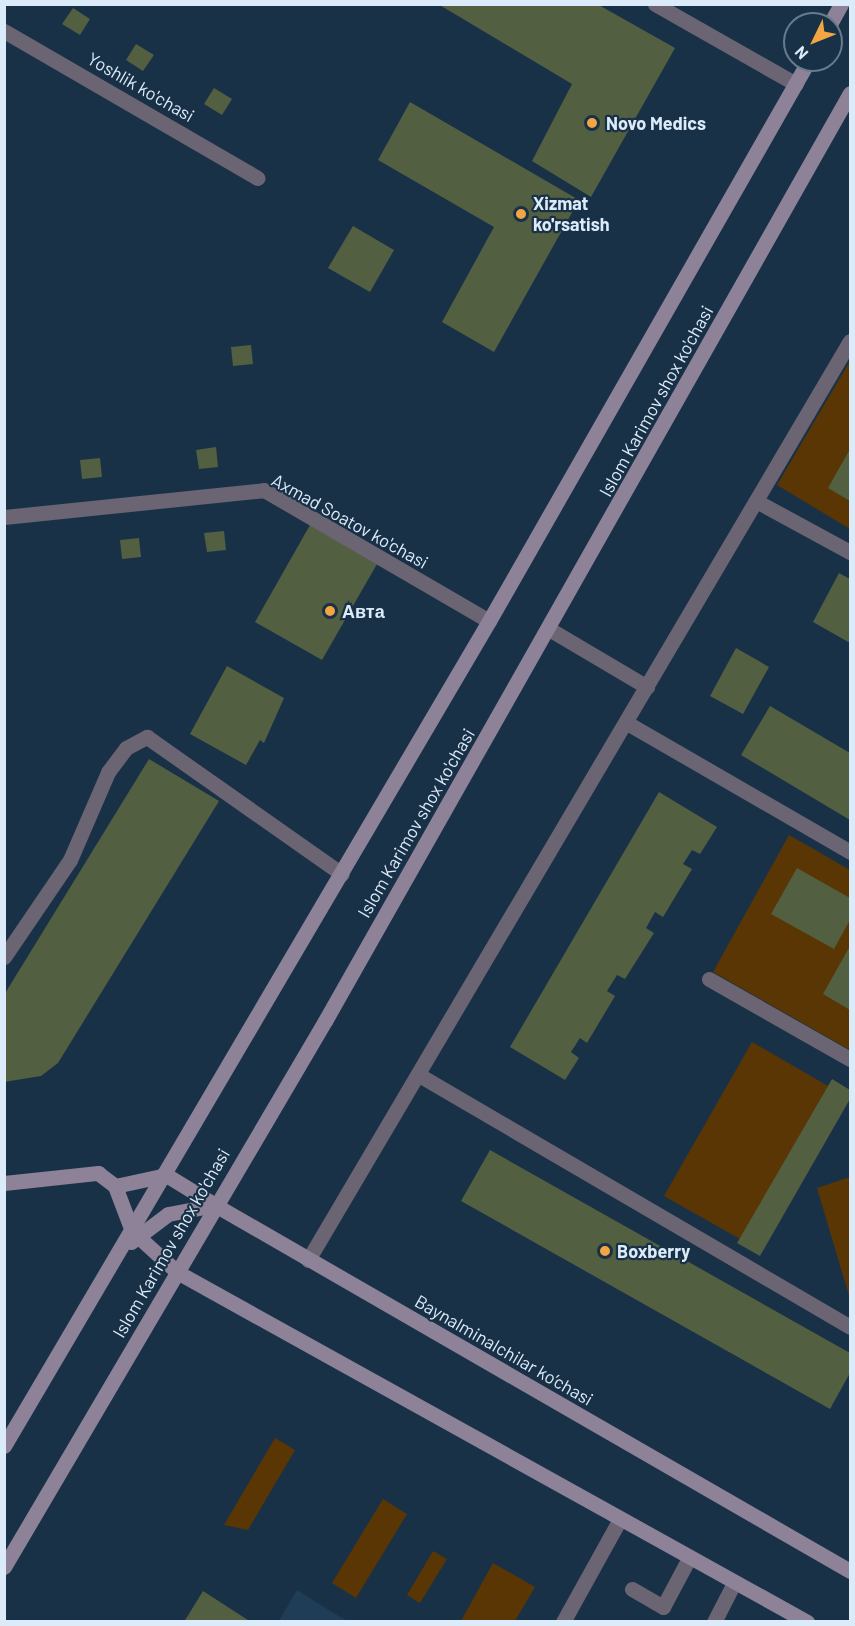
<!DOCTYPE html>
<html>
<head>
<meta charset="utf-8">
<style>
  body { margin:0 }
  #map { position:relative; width:855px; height:1626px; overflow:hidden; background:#193147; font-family:Barlow,sans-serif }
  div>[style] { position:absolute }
  .built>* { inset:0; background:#1f3d57 }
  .green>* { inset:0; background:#593603 }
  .building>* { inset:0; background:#525f41 }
  .lane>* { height:15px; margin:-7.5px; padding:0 7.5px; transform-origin:7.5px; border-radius:7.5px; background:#6b6472 }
  .street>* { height:15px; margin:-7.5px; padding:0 7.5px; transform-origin:7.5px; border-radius:7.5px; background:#6b6472 }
  .secondary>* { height:15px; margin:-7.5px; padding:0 7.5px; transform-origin:7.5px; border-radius:7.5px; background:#8d8297 }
  .dots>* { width:16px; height:16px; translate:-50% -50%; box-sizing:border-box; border:3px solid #193147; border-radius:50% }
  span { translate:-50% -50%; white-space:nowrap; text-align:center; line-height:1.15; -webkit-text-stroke:4.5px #193147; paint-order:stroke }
  .street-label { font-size:18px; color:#dcebf9 }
  .poi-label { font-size:18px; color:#dcebf9; font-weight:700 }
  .left { translate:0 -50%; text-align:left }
  .frame { position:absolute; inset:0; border:6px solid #dcebf9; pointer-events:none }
  .north { position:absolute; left:783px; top:12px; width:60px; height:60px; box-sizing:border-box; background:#193147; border:2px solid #677b8e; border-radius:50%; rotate:227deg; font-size:16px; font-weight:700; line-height:24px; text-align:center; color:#dcebf9 }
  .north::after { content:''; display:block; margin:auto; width:21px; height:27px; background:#f3a443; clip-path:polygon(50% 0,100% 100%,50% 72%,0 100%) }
</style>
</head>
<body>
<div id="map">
  <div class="built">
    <i style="clip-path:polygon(297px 1590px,335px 1614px,348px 1621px,279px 1621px)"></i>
  </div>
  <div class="green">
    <i style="clip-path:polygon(850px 361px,850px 529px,777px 485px)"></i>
    <i style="clip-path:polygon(789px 835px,850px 870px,850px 1050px,713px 972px)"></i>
    <i style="clip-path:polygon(752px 1042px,828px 1086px,740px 1239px,664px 1196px)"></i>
    <i style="clip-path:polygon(850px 1177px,850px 1299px,817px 1188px)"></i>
    <i style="clip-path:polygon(275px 1438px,295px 1450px,248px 1530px,224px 1525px)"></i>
    <i style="clip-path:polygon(383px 1499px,407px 1514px,356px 1598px,332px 1583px)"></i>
    <i style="clip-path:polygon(433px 1551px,447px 1559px,420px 1603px,407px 1595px)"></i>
    <i style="clip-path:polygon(493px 1563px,535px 1587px,515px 1621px,461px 1621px)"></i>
  </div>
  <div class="building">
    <i style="clip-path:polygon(438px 4px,597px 4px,675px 48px,591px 197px,532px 161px,572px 84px)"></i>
    <i style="clip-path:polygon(73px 8px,90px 19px,80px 35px,62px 24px)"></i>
    <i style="clip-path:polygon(136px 44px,154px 55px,143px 71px,126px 60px)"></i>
    <i style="clip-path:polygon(214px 88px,232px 99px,222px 115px,204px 104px)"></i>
    <i style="clip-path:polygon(410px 102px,579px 200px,494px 352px,442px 322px,494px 227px,378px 160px)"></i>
    <i style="clip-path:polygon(353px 226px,394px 250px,370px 292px,328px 268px)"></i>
    <i style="clip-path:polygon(251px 345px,253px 364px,233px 366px,231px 347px)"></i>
    <i style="clip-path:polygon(216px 447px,218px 467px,199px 469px,196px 450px)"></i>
    <i style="clip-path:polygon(850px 449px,850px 501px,828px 488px)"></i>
    <i style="clip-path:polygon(100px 458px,102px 477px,82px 479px,80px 460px)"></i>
    <i style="clip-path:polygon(310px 525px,377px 564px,322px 660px,255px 622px)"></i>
    <i style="clip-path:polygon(224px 531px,226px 550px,207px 552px,204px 533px)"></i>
    <i style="clip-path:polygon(139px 538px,141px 557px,122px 559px,120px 540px)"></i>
    <i style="clip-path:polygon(839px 573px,850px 579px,850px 643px,813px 622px)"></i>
    <i style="clip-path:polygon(736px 648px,769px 667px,743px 714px,710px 696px)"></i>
    <i style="clip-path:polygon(227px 666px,284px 698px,264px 743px,260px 740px,246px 765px,190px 734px)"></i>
    <i style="clip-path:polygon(770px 706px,850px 753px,850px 820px,741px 755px)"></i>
    <i style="clip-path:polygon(149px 759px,219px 801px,58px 1063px,41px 1076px,4px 1082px,4px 995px)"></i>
    <i style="clip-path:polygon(659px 792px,717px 827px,700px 854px,692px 850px,683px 864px,692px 869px,663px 917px,655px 912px,646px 928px,654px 933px,625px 979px,617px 975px,607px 991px,615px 996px,587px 1043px,580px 1038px,571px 1052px,579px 1058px,565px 1080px,510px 1047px)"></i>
    <i style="clip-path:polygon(797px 868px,850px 898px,850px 920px,834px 949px,771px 914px)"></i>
    <i style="clip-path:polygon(850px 946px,850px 1010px,823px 994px)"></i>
    <i style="clip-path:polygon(832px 1079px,850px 1090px,850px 1099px,760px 1256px,737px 1243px)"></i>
    <i style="clip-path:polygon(490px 1150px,850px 1353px,850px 1373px,830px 1409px,461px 1201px)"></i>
    <i style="clip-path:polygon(203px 1591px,251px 1622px,184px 1622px)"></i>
  </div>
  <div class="lane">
    <i style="left:549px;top:629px;width:114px;rotate:30.6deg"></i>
    <i style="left:4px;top:957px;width:117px;rotate:-55.8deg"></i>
    <i style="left:70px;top:860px;width:96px;rotate:-66.6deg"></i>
    <i style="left:108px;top:772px;width:30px;rotate:-53deg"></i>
    <i style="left:126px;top:748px;width:24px;rotate:-28deg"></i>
    <i style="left:147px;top:737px;width:238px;rotate:35.1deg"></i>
    <i style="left:709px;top:979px;width:162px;rotate:29.6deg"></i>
    <i style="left:632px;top:1589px;width:36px;rotate:30deg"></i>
    <i style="left:663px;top:1607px;width:55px;rotate:-62deg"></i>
    <i style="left:714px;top:1622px;width:44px;rotate:-62.9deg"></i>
  </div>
  <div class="street">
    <i style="left:655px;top:4px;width:162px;rotate:29.6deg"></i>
    <i style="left:4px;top:31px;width:293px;rotate:30.1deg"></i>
    <i style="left:756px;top:501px;width:107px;rotate:28.5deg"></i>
    <i style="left:4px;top:517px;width:261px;rotate:-5.9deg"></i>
    <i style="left:264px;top:490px;width:260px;rotate:30.2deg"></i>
    <i style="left:627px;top:723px;width:258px;rotate:30deg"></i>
    <i style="left:419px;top:1075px;width:499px;rotate:30.3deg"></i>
    <i style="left:308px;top:1260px;width:1067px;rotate:-59.47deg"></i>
    <i style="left:563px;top:1622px;width:115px;rotate:-61deg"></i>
  </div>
  <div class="secondary">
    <i style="left:830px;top:24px;width:23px;rotate:-61deg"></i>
    <i style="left:4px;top:1183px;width:95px;rotate:-6.1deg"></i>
    <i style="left:98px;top:1173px;width:21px;rotate:37deg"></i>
    <i style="left:215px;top:1205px;width:57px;rotate:-148.5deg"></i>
    <i style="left:166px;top:1175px;width:52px;rotate:167.8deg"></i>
    <i style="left:115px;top:1186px;width:48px;rotate:69.3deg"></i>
    <i style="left:132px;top:1231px;width:61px;rotate:42.3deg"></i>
    <i style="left:177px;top:1272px;width:721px;rotate:29.05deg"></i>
    <i style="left:131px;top:1242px;width:46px;rotate:-37.1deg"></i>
    <i style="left:168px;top:1214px;width:48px;rotate:-10.8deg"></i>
    <i style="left:215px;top:1205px;width:733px;rotate:29.96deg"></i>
    <i style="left:4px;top:1446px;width:957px;rotate:-59.55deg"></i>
    <i style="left:489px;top:621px;width:646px;rotate:-60.3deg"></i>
    <i style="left:4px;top:1567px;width:633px;rotate:-59.55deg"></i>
    <i style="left:325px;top:1021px;width:1066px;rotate:-60.5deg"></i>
  </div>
  <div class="dots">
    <i style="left:592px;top:123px;background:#f3a443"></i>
    <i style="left:521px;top:214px;background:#f3a443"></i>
    <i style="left:330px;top:611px;background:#f3a443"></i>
    <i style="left:605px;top:1251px;background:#f3a443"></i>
  </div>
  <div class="street-label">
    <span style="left:141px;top:87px;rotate:30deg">Yoshlik ko'chasi</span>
    <span style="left:656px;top:401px;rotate:-61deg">Islom Karimov shox ko'chasi</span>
    <span style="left:350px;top:521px;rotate:29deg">Axmad Soatov ko'chasi</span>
    <span style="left:416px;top:823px;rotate:-60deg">Islom Karimov shox ko'chasi</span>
    <span style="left:171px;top:1243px;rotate:-60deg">Islom Karimov shox ko'chasi</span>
    <span style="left:504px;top:1350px;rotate:30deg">Baynalminalchilar ko’chasi</span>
  </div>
  <div class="poi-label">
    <span class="left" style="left:606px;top:123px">Novo Medics</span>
    <span class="left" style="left:533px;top:214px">Xizmat<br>ko'rsatish</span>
    <span class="left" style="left:342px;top:611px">Авта</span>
    <span class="left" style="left:617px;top:1251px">Boxberry</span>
  </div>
  <div class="frame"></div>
  <div class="north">N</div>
</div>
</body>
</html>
